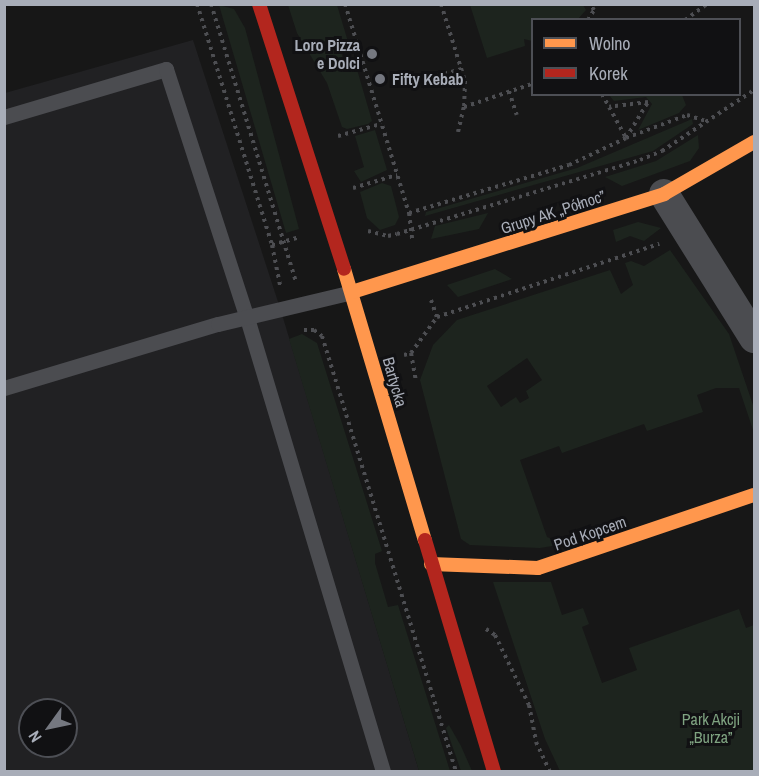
<!DOCTYPE html>
<html>
<head>
<meta charset="utf-8">
<style>
  body { margin:0 }
  #map { position:relative; width:759px; height:776px; overflow:hidden; background:#171717; font-family:"Archivo Narrow",sans-serif }
  div>[style] { position:absolute }
  .built>* { inset:0; background:#212123 }
  .green>* { inset:0; background:#1d241e }
  .path>* { height:4px; margin-top:-2px; transform-origin:0; background:repeating-linear-gradient(90deg,#4d4e52 0 3px,transparent 0 7.5px) }
  .lane>* { height:15px; margin:-7.5px; padding:0 7.5px; transform-origin:7.5px; border-radius:7.5px; background:#4b4c50 }
  .street>* { height:30px; margin:-15px; padding:0 15px; transform-origin:15px; border-radius:15px; background:#4b4c50 }
  .slow>* { height:14px; margin:-7px; padding:0 7px; transform-origin:7px; border-radius:7px; background:#ff974d }
  .jam>* { height:14px; margin:-7px; padding:0 7px; transform-origin:7px; border-radius:7px; background:#b3261e }
  .dots>* { width:16px; height:16px; translate:-50% -50%; box-sizing:border-box; border:3px solid #111113; border-radius:50% }
  span { translate:-50% -50%; white-space:nowrap; text-align:center; line-height:1.15; -webkit-text-stroke:6px #111113; paint-order:stroke }
  .poi-label { font-size:16px; color:#a8adb8; font-weight:700 }
  .right { translate:-100% -50%; text-align:right }
  .left { translate:0 -50%; text-align:left }
  .street-label { font-size:16px; color:#a8adb8 }
  .park-label { font-size:16px; color:#7fa381 }
  .frame { position:absolute; inset:0; border:6px solid #a8adb8; pointer-events:none }
  .legend { position:absolute; left:531px; top:18px; width:210px; height:78px; box-sizing:border-box; background:#111113; border:2px solid #4d4f55; margin:0; padding:8px 10px; list-style:none; font-size:18px; color:#a8adb8 }
  .legend li { display:flex; align-items:center; gap:12px; height:30px }
  .legend b { width:30px; border:2px solid #4d4f55 }
  .north { position:absolute; left:18px; top:698px; width:60px; height:60px; box-sizing:border-box; background:#111113; border:2px solid #4d4f55; border-radius:50%; rotate:237deg; font-size:16px; font-weight:700; line-height:24px; text-align:center; color:#a8adb8 }
  .north::after { content:''; display:block; margin:auto; width:21px; height:27px; background:#757880; clip-path:polygon(50% 0,100% 100%,50% 72%,0 100%) }
</style>
</head>
<body>
<div id="map">
  <div class="built">
    <i style="clip-path:polygon(evenodd,193px 40px,281px 311px,419px 771px,5px 772px,5px 93px,193px 40px,30px 710px,66px 710px,66px 746px,30px 746px,30px 710px)"></i>
  </div>
  <div class="green">
    <i style="clip-path:polygon(219px 5px,234px 9px,245px 28px,299px 229px,286px 233px)"></i>
    <i style="clip-path:polygon(288px 5px,337px 5px,349px 45px,340px 48px,346px 70px,356px 66px,372px 121px,368px 124px,347px 129px,342px 127px,327px 83px,297px 33px)"></i>
    <i style="clip-path:polygon(583px 5px,586px 10px,578px 19px,532px 20px,532px 41px,524px 39px,525px 46px,487px 58px,470px 5px)"></i>
    <i style="clip-path:polygon(609px 95px,682px 95px,686px 105px,679px 113px,638px 130px,652px 104px,646px 97px,614px 101px)"></i>
    <i style="clip-path:polygon(692px 119px,693px 124px,653px 151px,425px 216px,426px 212px,577px 168px)"></i>
    <i style="clip-path:polygon(375px 130px,387px 170px,361px 182px,354px 171px,364px 167px,355px 136px)"></i>
    <i style="clip-path:polygon(698px 135px,699px 148px,690px 161px,622px 186px,605px 177px,656px 161px)"></i>
    <i style="clip-path:polygon(382px 183px,391px 186px,399px 217px,395px 225px,380px 230px,367px 218px,360px 192px)"></i>
    <i style="clip-path:polygon(488px 213px,479px 229px,431px 239px,435px 226px)"></i>
    <i style="clip-path:polygon(638px 222px,661px 228px,644px 241px,630px 236px,616px 242px,613px 230px)"></i>
    <i style="clip-path:polygon(evenodd,670px 250px,729px 334px,754px 408px,754px 433px,739px 388px,716px 388px,697px 395px,703px 412px,647px 431px,644px 424px,562px 453px,559px 446px,520px 460px,547px 537px,564px 544px,540px 548px,470px 545px,461px 539px,420px 380px,433px 345px,457px 320px,610px 270px,621px 294px,633px 285px,625px 263px,631px 261px,644px 266px,670px 250px,527px 358px,542px 380px,526px 391px,529px 398px,520px 403px,516px 397px,501px 407px,487px 386px,527px 358px)"></i>
    <i style="clip-path:polygon(495px 269px,512px 279px,458px 297px,447px 285px)"></i>
    <i style="clip-path:polygon(302px 334px,317px 343px,382px 551px,375px 554px,375px 563px,388px 607px,398px 605px,450px 771px,419px 771px,289px 339px)"></i>
    <i style="clip-path:polygon(493px 582px,551px 582px,562px 615px,583px 608px,589px 624px,582px 627px,602px 683px,637px 670px,629px 648px,739px 609px,746px 628px,754px 625px,754px 771px,560px 771px,545px 739px)"></i>
    <i style="clip-path:polygon(449px 725px,461px 746px,472px 771px,461px 771px,446px 728px)"></i>
  </div>
  <div class="path">
    <i style="left:197px;top:4px;width:252px;rotate:72.7deg"></i>
    <i style="left:272px;top:245px;width:41px;rotate:78.7deg"></i>
    <i style="left:211px;top:4px;width:291px;rotate:73deg"></i>
    <i style="left:345px;top:4px;width:219px;rotate:73deg"></i>
    <i style="left:409px;top:213px;width:26px;rotate:83deg"></i>
    <i style="left:441px;top:4px;width:81px;rotate:72.7deg"></i>
    <i style="left:465px;top:81px;width:26px;rotate:92deg"></i>
    <i style="left:464px;top:107px;width:72px;rotate:-18.7deg"></i>
    <i style="left:588px;top:20px;width:12px;rotate:-59deg"></i>
    <i style="left:594px;top:10px;width:7px;rotate:-124deg"></i>
    <i style="left:631px;top:20px;width:29px"></i>
    <i style="left:685px;top:20px;width:27px;rotate:-36deg"></i>
    <i style="left:437px;top:76px;width:26px;rotate:-16deg"></i>
    <i style="left:509px;top:91px;width:25px;rotate:72deg"></i>
    <i style="left:602px;top:94px;width:50px;rotate:61.4deg"></i>
    <i style="left:626px;top:138px;width:65px;rotate:-20.7deg"></i>
    <i style="left:687px;top:115px;width:20px;rotate:18deg"></i>
    <i style="left:458px;top:132px;width:26px;rotate:-77deg"></i>
    <i style="left:338px;top:136px;width:45px;rotate:-15.6deg"></i>
    <i style="left:353px;top:188px;width:46px;rotate:-16.5deg"></i>
    <i style="left:409px;top:213px;width:167px;rotate:-16.7deg"></i>
    <i style="left:569px;top:165px;width:63px;rotate:-25.3deg"></i>
    <i style="left:626px;top:138px;width:42px;rotate:-58.6deg"></i>
    <i style="left:648px;top:102px;width:39px;rotate:173deg"></i>
    <i style="left:368px;top:231px;width:21px;rotate:14deg"></i>
    <i style="left:388px;top:236px;width:9px;rotate:-13deg"></i>
    <i style="left:397px;top:234px;width:254px;rotate:-16.9deg"></i>
    <i style="left:640px;top:160px;width:24px;rotate:-22deg"></i>
    <i style="left:662px;top:151px;width:110px;rotate:-33.5deg"></i>
    <i style="left:272px;top:245px;width:29px;rotate:-16deg"></i>
    <i style="left:431px;top:300px;width:18px;rotate:71deg"></i>
    <i style="left:304px;top:330px;width:10px"></i>
    <i style="left:314px;top:330px;width:10px;rotate:37deg"></i>
    <i style="left:322px;top:336px;width:456px;rotate:72.9deg"></i>
    <i style="left:411px;top:353px;width:29px;rotate:80deg"></i>
    <i style="left:404px;top:355px;width:7px;rotate:-16deg"></i>
    <i style="left:411px;top:353px;width:44px;rotate:-54.2deg"></i>
    <i style="left:437px;top:317px;width:234px;rotate:-18.2deg"></i>
    <i style="left:486px;top:629px;width:11px;rotate:34deg"></i>
    <i style="left:495px;top:635px;width:78px;rotate:64.1deg"></i>
    <i style="left:529px;top:705px;width:38px;rotate:79deg"></i>
    <i style="left:536px;top:742px;width:33px;rotate:65deg"></i>
  </div>
  <div class="lane">
    <i style="left:4px;top:117px;width:169px;rotate:-16.5deg"></i>
    <i style="left:166px;top:69px;width:262px;rotate:72deg"></i>
    <i style="left:247px;top:318px;width:474px;rotate:73.3deg"></i>
    <i style="left:4px;top:388px;width:223px;rotate:-16.7deg"></i>
    <i style="left:218px;top:324px;width:138px;rotate:-13.4deg"></i>
  </div>
  <div class="street">
    <i style="left:664px;top:194px;width:170px;rotate:58deg"></i>
  </div>
  <div class="slow">
    <i style="left:344px;top:269px;width:283px;rotate:73.4deg"></i>
    <i style="left:352px;top:292px;width:327px;rotate:-17.4deg"></i>
    <i style="left:664px;top:194px;width:104px;rotate:-30deg"></i>
    <i style="left:431px;top:564px;width:107px;rotate:2.1deg"></i>
    <i style="left:538px;top:568px;width:228px;rotate:-18.7deg"></i>
  </div>
  <div class="jam">
    <i style="left:259px;top:4px;width:278px;rotate:72.2deg"></i>
    <i style="left:425px;top:540px;width:242px;rotate:73.4deg"></i>
  </div>
  <div class="dots">
    <i style="left:372px;top:54px;background:#757880"></i>
    <i style="left:380px;top:79px;background:#757880"></i>
  </div>
  <div class="poi-label">
    <span class="right" style="left:360px;top:54px">Loro Pizza<br>e Dolci</span>
    <span class="left" style="left:392px;top:79px">Fifty Kebab</span>
  </div>
  <div class="street-label">
    <span style="left:553px;top:212px;rotate:-18deg">Grupy AK „Północ”</span>
    <span style="left:395px;top:382px;rotate:74deg">Bartycka</span>
    <span style="left:590px;top:533px;rotate:-19deg">Pod Kopcem</span>
  </div>
  <div class="park-label">
    <span style="left:711px;top:728px">Park Akcji<br>„Burza”</span>
  </div>
  <div class="frame"></div>
  <ul class="legend">
  <li><b style="height:8px;background:#ff974d"></b>Wolno</li>
  <li><b style="height:8px;background:#b3261e"></b>Korek</li>
  </ul>
  <div class="north">N</div>
</div>
</body>
</html>
